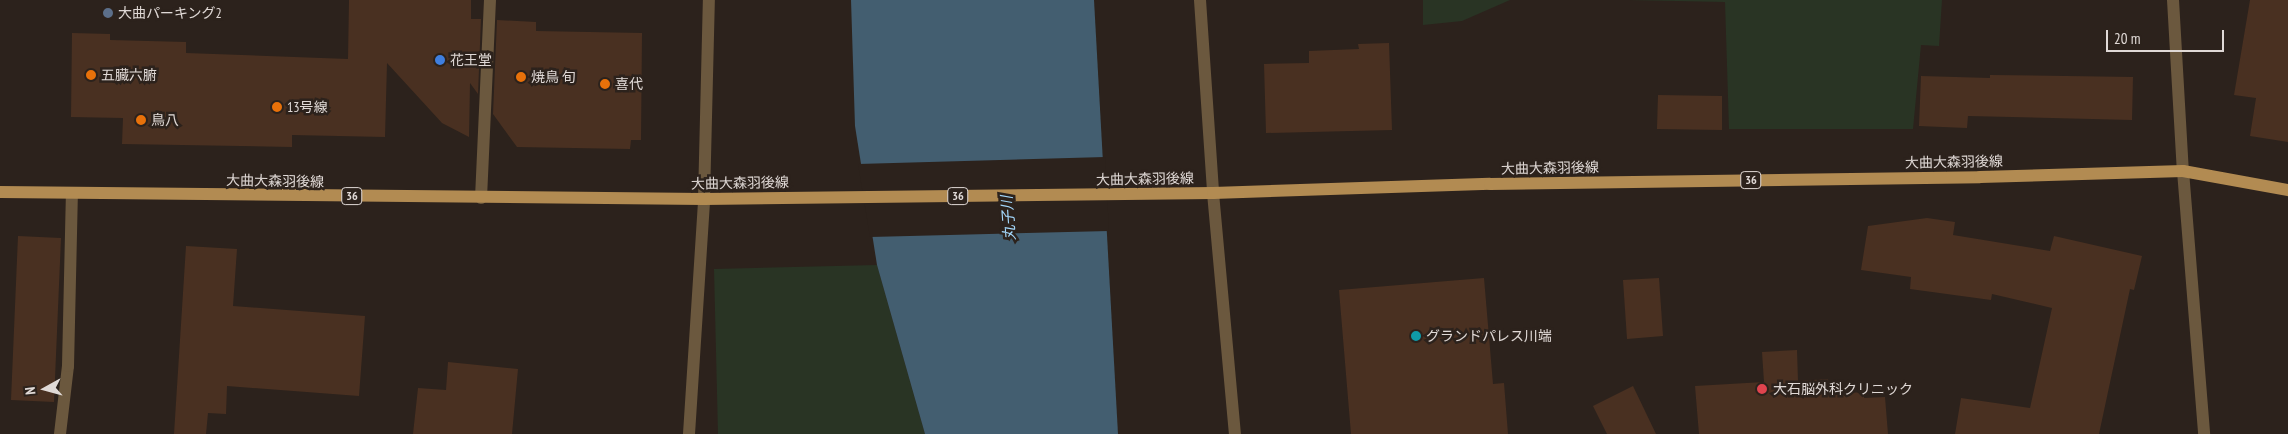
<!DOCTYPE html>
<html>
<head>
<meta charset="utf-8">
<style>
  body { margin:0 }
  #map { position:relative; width:2288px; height:434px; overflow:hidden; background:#2c221c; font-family:"PT Sans Narrow","Noto Sans JP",sans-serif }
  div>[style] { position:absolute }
  .green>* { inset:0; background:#293424 }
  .water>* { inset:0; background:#435e70 }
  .pier>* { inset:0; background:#2c221c }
  .building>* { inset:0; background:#493021 }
  .minor>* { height:12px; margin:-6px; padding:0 6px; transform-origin:6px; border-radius:6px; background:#6b583e }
  .tertiary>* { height:12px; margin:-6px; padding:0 6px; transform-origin:6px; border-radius:6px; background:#6b583e }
  .primary>* { height:12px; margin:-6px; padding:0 6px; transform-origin:6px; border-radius:6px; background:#b28b52 }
  .dots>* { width:14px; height:14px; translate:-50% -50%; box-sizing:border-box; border:2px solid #2c221c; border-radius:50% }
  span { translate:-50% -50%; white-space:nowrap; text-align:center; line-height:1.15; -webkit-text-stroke:5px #2c221c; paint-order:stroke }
  .shield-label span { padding:1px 4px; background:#2c221c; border:1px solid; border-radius:4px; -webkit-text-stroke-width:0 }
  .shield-label { font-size:12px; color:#e0d9d6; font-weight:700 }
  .poi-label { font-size:14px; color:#e0d9d6 }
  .left { translate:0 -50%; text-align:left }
  .street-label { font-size:14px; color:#e0d9d6 }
  .water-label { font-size:15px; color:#a3d7fb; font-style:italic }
  .north { position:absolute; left:20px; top:364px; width:50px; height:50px; -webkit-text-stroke:4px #2c221c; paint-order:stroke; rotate:263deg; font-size:14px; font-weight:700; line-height:20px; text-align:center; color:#e0d9d6 }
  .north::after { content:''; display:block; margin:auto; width:18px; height:22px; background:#e0d9d6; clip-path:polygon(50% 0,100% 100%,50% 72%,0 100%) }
  .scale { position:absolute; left:2106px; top:30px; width:118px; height:22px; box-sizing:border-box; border:2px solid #e0d9d6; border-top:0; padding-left:6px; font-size:15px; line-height:18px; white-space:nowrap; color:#e0d9d6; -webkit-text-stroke:4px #2c221c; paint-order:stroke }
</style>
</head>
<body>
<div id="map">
  <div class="green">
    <i style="clip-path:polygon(1423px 0,1510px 0,1462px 21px,1423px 25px)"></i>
    <i style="clip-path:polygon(1628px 0,1942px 0,1939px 46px,1921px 45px,1913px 129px,1729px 129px,1725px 2px)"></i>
    <i style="clip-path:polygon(877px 265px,925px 434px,718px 434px,714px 269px)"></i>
  </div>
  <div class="water">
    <i style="clip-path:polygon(851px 0,1094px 0,1118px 434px,925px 434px,877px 265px,855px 126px)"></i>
  </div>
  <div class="pier">
    <i style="clip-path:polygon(1105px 157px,1109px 231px,870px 237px,858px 164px)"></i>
  </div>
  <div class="building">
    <i style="clip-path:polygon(349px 0,471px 0,471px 19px,481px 19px,478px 94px,470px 83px,469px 137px,442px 123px,387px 63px,385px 137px,292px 135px,292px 147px,122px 144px,123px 118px,71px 117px,72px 33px,110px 34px,110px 40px,186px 42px,186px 53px,348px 59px)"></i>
    <i style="clip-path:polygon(2250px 0,2288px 0,2288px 142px,2250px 136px,2256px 98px,2234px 95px)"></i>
    <i style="clip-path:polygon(497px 20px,536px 22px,536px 31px,642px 33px,641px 140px,631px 140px,630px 149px,517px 147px,493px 114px)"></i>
    <i style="clip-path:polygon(1389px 43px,1392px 130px,1266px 133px,1264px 64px,1309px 63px,1309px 51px,1359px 49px,1358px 44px)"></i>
    <i style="clip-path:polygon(1990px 75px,2133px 77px,2132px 120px,1968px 116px,1967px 128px,1919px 126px,1921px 76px,1990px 78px)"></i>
    <i style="clip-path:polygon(1658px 95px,1722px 96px,1722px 130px,1657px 129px)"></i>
    <i style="clip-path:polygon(1927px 218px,1955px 222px,1953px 235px,2050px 251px,2054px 236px,2142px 256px,2134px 290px,2130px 289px,2099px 434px,1955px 434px,1961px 398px,2030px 408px,2052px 308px,1992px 294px,1991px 300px,1910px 289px,1911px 277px,1861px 270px,1868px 226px)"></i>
    <i style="clip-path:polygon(18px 236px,61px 238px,54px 402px,11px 400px)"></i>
    <i style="clip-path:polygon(186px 246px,237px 249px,233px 306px,365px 316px,359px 396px,227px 386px,226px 414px,208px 413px,206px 434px,174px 434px)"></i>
    <i style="clip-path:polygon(1484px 278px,1493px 384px,1504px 383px,1508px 434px,1351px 434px,1339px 290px)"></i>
    <i style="clip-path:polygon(1659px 278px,1663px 336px,1627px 339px,1623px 280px)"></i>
    <i style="clip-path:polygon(1797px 350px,1798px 381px,1828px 379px,1829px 394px,1864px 392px,1864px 398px,1885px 397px,1888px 434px,1699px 434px,1695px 386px,1764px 382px,1762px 352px)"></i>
    <i style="clip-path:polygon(448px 362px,518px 369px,512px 434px,413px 434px,418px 388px,446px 390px)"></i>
    <i style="clip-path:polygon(1633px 386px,1656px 434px,1607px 434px,1593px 406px)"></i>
  </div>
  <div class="minor">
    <i style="left:1200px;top:0;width:193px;rotate:86.1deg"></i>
    <i style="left:1213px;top:193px;width:242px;rotate:84.8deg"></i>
    <i style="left:481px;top:198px;width:198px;rotate:-87.4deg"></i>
    <i style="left:60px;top:434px;width:68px;rotate:-83.3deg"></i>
    <i style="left:68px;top:366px;width:172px;rotate:-88.7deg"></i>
    <i style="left:689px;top:434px;width:235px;rotate:-86.3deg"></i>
    <i style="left:704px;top:199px;width:199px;rotate:-88.6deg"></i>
  </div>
  <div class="tertiary">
    <i style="left:2173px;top:0;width:171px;rotate:86.7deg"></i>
    <i style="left:2183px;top:171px;width:264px;rotate:85.4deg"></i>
  </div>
  <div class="primary">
    <i style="left:0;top:192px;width:704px;rotate:0.57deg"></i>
    <i style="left:704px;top:199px;width:509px;rotate:-0.68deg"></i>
    <i style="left:1213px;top:193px;width:277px;rotate:-1.9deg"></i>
    <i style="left:1490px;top:184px;width:490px;rotate:-0.8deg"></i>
    <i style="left:1980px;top:177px;width:203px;rotate:-1.7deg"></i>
    <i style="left:2183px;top:171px;width:107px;rotate:10.3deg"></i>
  </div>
  <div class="dots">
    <i style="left:108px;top:13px;background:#5c6f8a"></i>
    <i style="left:440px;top:60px;background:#3f7fe0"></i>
    <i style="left:91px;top:75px;background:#e8710a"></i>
    <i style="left:521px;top:77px;background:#e8710a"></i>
    <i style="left:605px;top:84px;background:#e8710a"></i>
    <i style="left:277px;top:107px;background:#e8710a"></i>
    <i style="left:141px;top:120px;background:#e8710a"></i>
    <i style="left:1416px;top:336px;background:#0f9aa8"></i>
    <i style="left:1762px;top:389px;background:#e0444e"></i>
  </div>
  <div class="shield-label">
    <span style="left:1751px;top:180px">36</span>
    <span style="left:352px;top:196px">36</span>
    <span style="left:958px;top:196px">36</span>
  </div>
  <div class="poi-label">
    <span class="left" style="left:118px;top:13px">大曲パーキング2</span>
    <span class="left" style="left:450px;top:60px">花王堂</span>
    <span class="left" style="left:101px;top:75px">五臓六腑</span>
    <span class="left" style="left:531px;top:77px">焼鳥 旬</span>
    <span class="left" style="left:615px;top:84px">喜代</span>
    <span class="left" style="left:287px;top:107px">13号線</span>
    <span class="left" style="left:151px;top:120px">鳥八</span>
    <span class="left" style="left:1426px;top:336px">グランドパレス川端</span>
    <span class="left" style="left:1773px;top:389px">大石脳外科クリニック</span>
  </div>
  <div class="street-label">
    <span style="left:1954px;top:162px;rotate:-1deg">大曲大森羽後線</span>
    <span style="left:1550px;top:168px;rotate:-1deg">大曲大森羽後線</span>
    <span style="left:1145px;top:179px;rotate:-1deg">大曲大森羽後線</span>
    <span style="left:275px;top:181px;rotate:1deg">大曲大森羽後線</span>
    <span style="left:740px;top:183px;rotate:-1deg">大曲大森羽後線</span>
  </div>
  <div class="water-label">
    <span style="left:1008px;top:218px;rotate:-94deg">丸子川</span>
  </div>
  <div class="north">N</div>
  <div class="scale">20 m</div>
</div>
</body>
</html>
